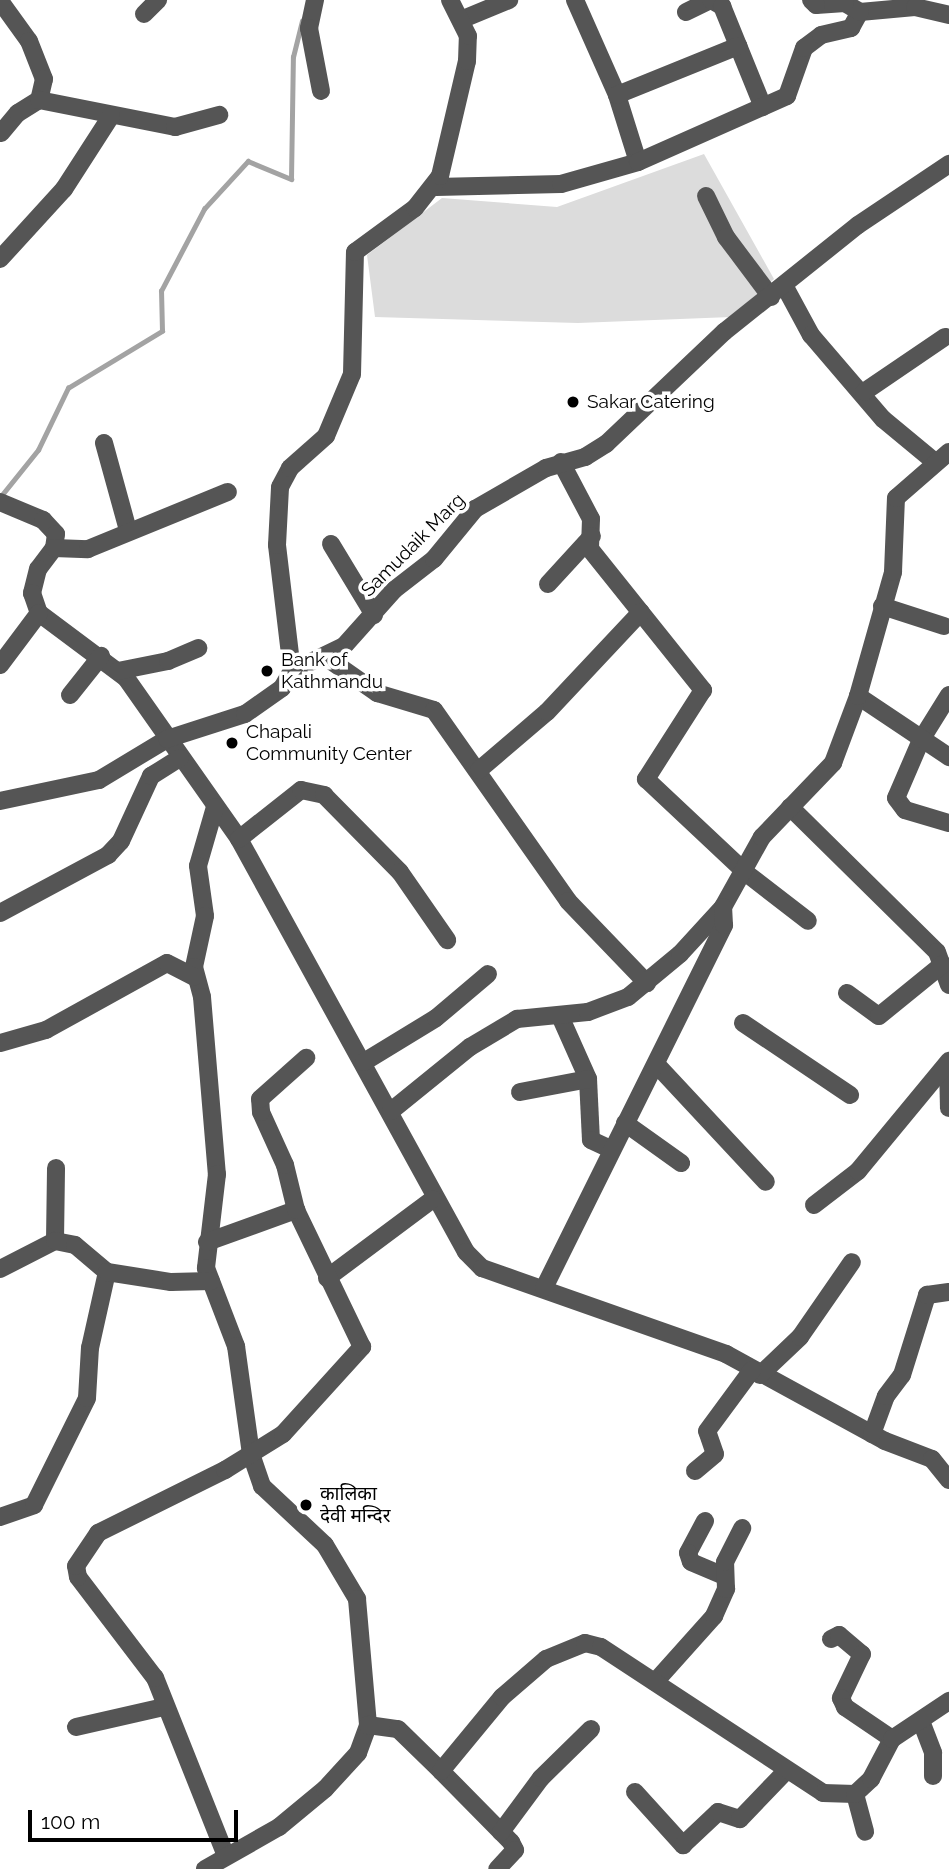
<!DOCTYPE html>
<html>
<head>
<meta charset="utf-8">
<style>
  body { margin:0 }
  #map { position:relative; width:949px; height:1869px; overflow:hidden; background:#fff; font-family:Raleway,"Noto Sans Devanagari",sans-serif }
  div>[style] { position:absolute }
  .green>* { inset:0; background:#dcdcdc }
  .stream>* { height:4.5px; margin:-2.25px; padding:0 2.25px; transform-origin:2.25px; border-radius:2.25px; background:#a3a3a3 }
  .minor>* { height:18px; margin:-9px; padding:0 9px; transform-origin:9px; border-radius:9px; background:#555 }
  .dots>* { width:19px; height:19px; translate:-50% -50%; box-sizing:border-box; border:4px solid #fff; border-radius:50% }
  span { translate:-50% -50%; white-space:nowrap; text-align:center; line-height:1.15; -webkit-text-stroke:7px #fff; paint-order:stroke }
  .poi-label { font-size:19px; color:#000 }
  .left { translate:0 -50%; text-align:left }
  .street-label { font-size:19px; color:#000 }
  .scale { position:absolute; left:28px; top:1810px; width:210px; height:32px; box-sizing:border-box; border:4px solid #000; border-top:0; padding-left:9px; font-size:21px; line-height:24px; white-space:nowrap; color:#000; -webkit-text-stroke:5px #fff; paint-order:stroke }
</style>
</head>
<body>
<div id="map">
  <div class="green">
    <i style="clip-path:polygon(704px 154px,774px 279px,731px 317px,578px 323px,375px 317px,367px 255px,442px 198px,557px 207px)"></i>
  </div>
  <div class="stream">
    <i style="left:1px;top:496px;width:59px;rotate:-51.2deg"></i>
    <i style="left:38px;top:450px;width:69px;rotate:-64.2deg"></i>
    <i style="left:68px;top:388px;width:110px;rotate:-31.2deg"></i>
    <i style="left:162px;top:331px;width:40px;rotate:-91.4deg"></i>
    <i style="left:161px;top:291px;width:93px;rotate:-62.3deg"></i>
    <i style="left:204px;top:209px;width:65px;rotate:-47.5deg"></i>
    <i style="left:248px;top:161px;width:47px;rotate:22.7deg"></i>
    <i style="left:291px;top:179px;width:122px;rotate:-89.1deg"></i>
    <i style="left:293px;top:57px;width:37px;rotate:-76deg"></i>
  </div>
  <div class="minor">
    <i style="left:315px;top:0;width:29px;rotate:102deg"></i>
    <i style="left:309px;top:28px;width:64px;rotate:79.2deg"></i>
    <i style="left:575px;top:0;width:104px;rotate:66.1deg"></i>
    <i style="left:617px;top:95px;width:70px;rotate:72.6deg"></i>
    <i style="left:0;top:1px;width:49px;rotate:54.1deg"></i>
    <i style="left:29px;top:41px;width:41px;rotate:68.5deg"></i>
    <i style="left:44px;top:79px;width:22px;rotate:103deg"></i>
    <i style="left:686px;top:12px;width:28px;rotate:-26deg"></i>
    <i style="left:711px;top:0;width:13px;rotate:29deg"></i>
    <i style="left:722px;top:6px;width:109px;rotate:67.9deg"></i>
    <i style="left:860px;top:12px;width:55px;rotate:-5.2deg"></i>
    <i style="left:915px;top:7px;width:35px;rotate:13deg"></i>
    <i style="left:144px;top:14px;width:20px;rotate:-45deg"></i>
    <i style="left:463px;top:19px;width:50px;rotate:-22.4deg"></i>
    <i style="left:617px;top:95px;width:131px;rotate:-22deg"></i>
    <i style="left:1px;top:133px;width:26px;rotate:-50deg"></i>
    <i style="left:18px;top:113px;width:25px;rotate:-32deg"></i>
    <i style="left:39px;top:100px;width:139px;rotate:11.2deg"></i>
    <i style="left:175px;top:127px;width:46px;rotate:-15.3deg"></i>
    <i style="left:436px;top:187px;width:125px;rotate:-1.4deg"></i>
    <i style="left:561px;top:184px;width:80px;rotate:-15.9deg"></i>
    <i style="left:638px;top:162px;width:163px;rotate:-23.9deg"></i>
    <i style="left:787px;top:96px;width:51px;rotate:-70.5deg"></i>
    <i style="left:804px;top:48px;width:21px;rotate:-37deg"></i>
    <i style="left:821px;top:35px;width:31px;rotate:-13deg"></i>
    <i style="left:851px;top:28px;width:18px;rotate:-61deg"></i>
    <i style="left:860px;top:12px;width:17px;rotate:-149deg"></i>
    <i style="left:845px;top:3px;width:29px;rotate:176deg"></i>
    <i style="left:816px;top:5px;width:7px;rotate:-135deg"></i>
    <i style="left:706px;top:196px;width:46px;rotate:64deg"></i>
    <i style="left:726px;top:237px;width:75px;rotate:53.1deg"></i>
    <i style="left:0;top:259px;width:95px;rotate:-47.6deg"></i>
    <i style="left:64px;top:189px;width:87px;rotate:-57.2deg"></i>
    <i style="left:785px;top:287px;width:55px;rotate:61.6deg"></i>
    <i style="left:811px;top:335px;width:111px;rotate:49.4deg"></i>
    <i style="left:883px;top:419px;width:67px;rotate:39.6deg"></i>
    <i style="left:864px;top:392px;width:98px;rotate:-34.2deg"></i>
    <i style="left:104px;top:443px;width:90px;rotate:74.6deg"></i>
    <i style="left:561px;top:462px;width:64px;rotate:62.2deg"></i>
    <i style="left:591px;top:519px;width:30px;rotate:92deg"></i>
    <i style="left:590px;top:549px;width:181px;rotate:51.3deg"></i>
    <i style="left:703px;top:690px;width:106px;rotate:122.6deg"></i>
    <i style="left:646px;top:779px;width:137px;rotate:43.2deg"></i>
    <i style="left:746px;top:873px;width:78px;rotate:37.7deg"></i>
    <i style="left:0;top:502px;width:47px;rotate:22.7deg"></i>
    <i style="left:43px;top:520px;width:19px;rotate:47deg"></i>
    <i style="left:56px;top:534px;width:14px;rotate:98deg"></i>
    <i style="left:54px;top:548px;width:26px;rotate:127deg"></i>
    <i style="left:38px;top:569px;width:25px;rotate:104deg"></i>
    <i style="left:32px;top:593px;width:21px;rotate:71deg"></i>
    <i style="left:39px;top:613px;width:109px;rotate:36.8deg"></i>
    <i style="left:126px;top:678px;width:197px;rotate:54.9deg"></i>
    <i style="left:239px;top:839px;width:471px;rotate:61.2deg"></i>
    <i style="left:466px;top:1252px;width:23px;rotate:45deg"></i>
    <i style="left:482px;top:1268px;width:259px;rotate:19.4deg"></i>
    <i style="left:726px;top:1354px;width:181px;rotate:28.7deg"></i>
    <i style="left:885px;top:1441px;width:50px;rotate:21deg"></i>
    <i style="left:932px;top:1459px;width:27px;rotate:51deg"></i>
    <i style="left:331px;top:544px;width:83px;rotate:58.8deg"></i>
    <i style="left:54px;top:548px;width:34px;rotate:2deg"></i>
    <i style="left:88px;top:549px;width:151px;rotate:-22.2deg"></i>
    <i style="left:548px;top:584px;width:65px;rotate:-47.5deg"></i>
    <i style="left:882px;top:606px;width:65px;rotate:17.9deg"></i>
    <i style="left:324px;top:656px;width:65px;rotate:34.9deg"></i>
    <i style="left:377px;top:693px;width:59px;rotate:16.6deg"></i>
    <i style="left:434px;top:710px;width:233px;rotate:54.9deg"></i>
    <i style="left:568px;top:901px;width:114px;rotate:46.1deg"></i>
    <i style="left:0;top:665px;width:65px;rotate:-53.1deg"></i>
    <i style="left:118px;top:671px;width:51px;rotate:-11.3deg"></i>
    <i style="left:168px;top:661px;width:33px;rotate:-23deg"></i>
    <i style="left:292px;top:671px;width:127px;rotate:-96.8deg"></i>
    <i style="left:277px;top:545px;width:58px;rotate:-87deg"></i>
    <i style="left:280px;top:487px;width:21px;rotate:-62deg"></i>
    <i style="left:290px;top:468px;width:48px;rotate:-41.6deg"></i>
    <i style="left:326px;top:436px;width:67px;rotate:-67.2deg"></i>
    <i style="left:352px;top:374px;width:122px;rotate:-88.6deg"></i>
    <i style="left:355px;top:252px;width:74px;rotate:-36.3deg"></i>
    <i style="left:415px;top:208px;width:41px;rotate:-52deg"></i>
    <i style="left:440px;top:176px;width:118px;rotate:-76.8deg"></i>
    <i style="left:467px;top:61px;width:25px;rotate:-88deg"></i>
    <i style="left:468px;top:36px;width:40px;rotate:-116.6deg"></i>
    <i style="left:70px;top:695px;width:50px;rotate:-51.5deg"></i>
    <i style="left:949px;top:695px;width:53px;rotate:121.9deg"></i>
    <i style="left:921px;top:740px;width:63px;rotate:113.3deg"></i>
    <i style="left:896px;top:798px;width:15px;rotate:53deg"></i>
    <i style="left:905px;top:810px;width:46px;rotate:16.5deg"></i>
    <i style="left:858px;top:696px;width:110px;rotate:33.8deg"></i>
    <i style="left:479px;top:770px;width:89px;rotate:-40.5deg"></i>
    <i style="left:547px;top:712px;width:137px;rotate:-46.8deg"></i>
    <i style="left:0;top:801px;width:101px;rotate:-12deg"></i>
    <i style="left:99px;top:780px;width:79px;rotate:-31.1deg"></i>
    <i style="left:167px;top:739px;width:82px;rotate:-17.8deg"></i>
    <i style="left:245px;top:714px;width:45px;rotate:-35.1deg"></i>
    <i style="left:282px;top:688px;width:20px;rotate:-60deg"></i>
    <i style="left:292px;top:671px;width:58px;rotate:-25.7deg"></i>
    <i style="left:344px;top:646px;width:75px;rotate:-48.2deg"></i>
    <i style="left:394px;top:590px;width:51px;rotate:-37.8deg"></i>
    <i style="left:434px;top:559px;width:65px;rotate:-50.6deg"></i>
    <i style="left:475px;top:509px;width:82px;rotate:-30deg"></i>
    <i style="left:546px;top:468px;width:41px;rotate:-15.8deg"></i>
    <i style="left:585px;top:457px;width:25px;rotate:-32deg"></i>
    <i style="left:606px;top:444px;width:163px;rotate:-43.5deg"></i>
    <i style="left:724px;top:332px;width:171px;rotate:-38.6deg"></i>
    <i style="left:858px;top:225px;width:110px;rotate:-33.8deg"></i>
    <i style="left:215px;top:807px;width:61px;rotate:106.1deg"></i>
    <i style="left:198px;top:866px;width:50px;rotate:82deg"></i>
    <i style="left:205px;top:916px;width:52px;rotate:102.2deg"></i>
    <i style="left:194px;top:967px;width:31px;rotate:75deg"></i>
    <i style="left:202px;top:997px;width:178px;rotate:85.2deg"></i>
    <i style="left:217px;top:1174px;width:95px;rotate:96.7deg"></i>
    <i style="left:206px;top:1268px;width:84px;rotate:69deg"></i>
    <i style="left:236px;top:1346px;width:109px;rotate:82.1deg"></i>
    <i style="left:251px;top:1454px;width:34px;rotate:71deg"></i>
    <i style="left:262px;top:1486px;width:86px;rotate:43.1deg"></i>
    <i style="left:325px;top:1545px;width:63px;rotate:59.3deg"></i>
    <i style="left:357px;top:1599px;width:126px;rotate:85deg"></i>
    <i style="left:790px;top:807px;width:206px;rotate:44.6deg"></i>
    <i style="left:937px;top:952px;width:35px;rotate:70deg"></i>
    <i style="left:239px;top:839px;width:79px;rotate:-38.3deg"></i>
    <i style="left:301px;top:790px;width:24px;rotate:12deg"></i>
    <i style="left:324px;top:795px;width:108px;rotate:45.4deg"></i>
    <i style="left:400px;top:872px;width:83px;rotate:55.3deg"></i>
    <i style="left:0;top:913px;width:123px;rotate:-28.2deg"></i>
    <i style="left:108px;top:855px;width:19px;rotate:-47deg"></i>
    <i style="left:121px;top:841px;width:72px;rotate:-65.2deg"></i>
    <i style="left:151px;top:776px;width:34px;rotate:-32deg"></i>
    <i style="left:847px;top:993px;width:39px;rotate:36deg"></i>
    <i style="left:879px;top:1016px;width:82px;rotate:-39.1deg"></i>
    <i style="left:560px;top:1016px;width:69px;rotate:66deg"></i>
    <i style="left:588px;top:1079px;width:61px;rotate:87.2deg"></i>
    <i style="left:591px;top:1140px;width:23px;rotate:25deg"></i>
    <i style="left:743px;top:1023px;width:129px;rotate:33.9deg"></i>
    <i style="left:0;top:1043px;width:48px;rotate:-15.8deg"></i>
    <i style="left:46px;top:1030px;width:138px;rotate:-29deg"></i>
    <i style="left:167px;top:963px;width:30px;rotate:27deg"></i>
    <i style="left:364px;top:1062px;width:84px;rotate:-31.4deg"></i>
    <i style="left:436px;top:1018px;width:68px;rotate:-40.2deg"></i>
    <i style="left:656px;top:1064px;width:161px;rotate:47deg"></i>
    <i style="left:948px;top:1065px;width:43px;rotate:88.7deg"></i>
    <i style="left:520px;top:1092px;width:69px;rotate:-10.8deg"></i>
    <i style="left:391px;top:1111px;width:102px;rotate:-39deg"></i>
    <i style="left:470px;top:1047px;width:55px;rotate:-30.8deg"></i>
    <i style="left:517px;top:1019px;width:71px;rotate:-5.6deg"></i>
    <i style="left:588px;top:1012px;width:43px;rotate:-20.6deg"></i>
    <i style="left:628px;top:997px;width:67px;rotate:-39.6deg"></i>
    <i style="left:680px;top:954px;width:64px;rotate:-47.5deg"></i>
    <i style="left:723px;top:907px;width:80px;rotate:-60.9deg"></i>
    <i style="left:762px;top:837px;width:103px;rotate:-46.2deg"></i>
    <i style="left:833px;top:763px;width:72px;rotate:-69.5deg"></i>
    <i style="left:858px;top:696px;width:129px;rotate:-74.2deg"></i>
    <i style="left:893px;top:572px;width:74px;rotate:-87.7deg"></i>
    <i style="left:896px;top:498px;width:70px;rotate:-41deg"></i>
    <i style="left:625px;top:1123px;width:69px;rotate:35.5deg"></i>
    <i style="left:814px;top:1205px;width:56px;rotate:-37.7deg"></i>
    <i style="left:858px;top:1171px;width:143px;rotate:-50.4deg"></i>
    <i style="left:55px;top:1241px;width:73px;rotate:-89.2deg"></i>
    <i style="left:207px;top:1242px;width:95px;rotate:-19.8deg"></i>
    <i style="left:0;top:1269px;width:62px;rotate:-27deg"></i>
    <i style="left:55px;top:1241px;width:20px;rotate:11deg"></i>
    <i style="left:75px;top:1245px;width:42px;rotate:40.2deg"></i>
    <i style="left:327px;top:1278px;width:132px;rotate:-36.7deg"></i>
    <i style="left:544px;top:1288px;width:405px;rotate:-63.6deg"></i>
    <i style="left:724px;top:925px;width:18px;rotate:-93deg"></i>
    <i style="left:760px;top:1375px;width:55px;rotate:-43.5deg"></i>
    <i style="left:800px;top:1337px;width:91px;rotate:-55.3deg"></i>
    <i style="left:872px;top:1434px;width:40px;rotate:-69.8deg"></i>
    <i style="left:886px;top:1396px;width:26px;rotate:-53deg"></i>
    <i style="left:902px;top:1375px;width:84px;rotate:-72.6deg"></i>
    <i style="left:927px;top:1295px;width:22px;rotate:-8deg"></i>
    <i style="left:695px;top:1471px;width:26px;rotate:-40deg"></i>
    <i style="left:715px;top:1454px;width:24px;rotate:-109deg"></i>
    <i style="left:707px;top:1431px;width:76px;rotate:-53.6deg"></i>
    <i style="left:0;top:1517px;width:36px;rotate:-19deg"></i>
    <i style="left:34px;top:1505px;width:119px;rotate:-63.6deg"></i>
    <i style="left:87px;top:1398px;width:50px;rotate:-86.6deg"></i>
    <i style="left:90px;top:1348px;width:78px;rotate:-77.4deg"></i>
    <i style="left:107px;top:1272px;width:65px;rotate:8.9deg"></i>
    <i style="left:171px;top:1282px;width:40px;rotate:-1.4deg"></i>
    <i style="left:705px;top:1521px;width:36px;rotate:118deg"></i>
    <i style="left:688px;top:1553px;width:9px;rotate:72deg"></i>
    <i style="left:691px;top:1562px;width:36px;rotate:23deg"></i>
    <i style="left:831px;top:1639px;width:9px;rotate:-27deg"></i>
    <i style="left:839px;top:1635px;width:30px;rotate:40deg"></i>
    <i style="left:862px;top:1654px;width:49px;rotate:115.5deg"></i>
    <i style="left:841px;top:1698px;width:10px;rotate:66deg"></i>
    <i style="left:845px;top:1707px;width:57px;rotate:34.2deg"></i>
    <i style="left:655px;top:1682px;width:89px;rotate:-48.2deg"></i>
    <i style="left:714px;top:1616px;width:30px;rotate:-66deg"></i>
    <i style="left:726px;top:1589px;width:27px;rotate:-92deg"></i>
    <i style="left:725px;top:1562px;width:38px;rotate:-63deg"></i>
    <i style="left:921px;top:1721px;width:34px;rotate:69deg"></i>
    <i style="left:933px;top:1753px;width:23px;rotate:90deg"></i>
    <i style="left:76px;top:1727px;width:90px;rotate:-12.8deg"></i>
    <i style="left:441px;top:1771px;width:100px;rotate:45.4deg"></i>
    <i style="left:511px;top:1842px;width:9px;rotate:63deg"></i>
    <i style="left:515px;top:1850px;width:26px;rotate:133deg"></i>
    <i style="left:635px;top:1792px;width:72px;rotate:47.8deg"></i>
    <i style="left:683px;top:1845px;width:48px;rotate:-43.3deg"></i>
    <i style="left:718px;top:1812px;width:23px;rotate:18deg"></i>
    <i style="left:740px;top:1819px;width:66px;rotate:-46.2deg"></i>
    <i style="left:855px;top:1794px;width:39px;rotate:75deg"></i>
    <i style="left:501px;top:1832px;width:67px;rotate:-53.5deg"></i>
    <i style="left:541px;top:1778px;width:70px;rotate:-44.4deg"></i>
    <i style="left:226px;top:1856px;width:192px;rotate:-111.7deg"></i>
    <i style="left:155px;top:1678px;width:127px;rotate:-127.3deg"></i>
    <i style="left:78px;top:1577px;width:11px;rotate:-100deg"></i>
    <i style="left:76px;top:1566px;width:40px;rotate:-56deg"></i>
    <i style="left:98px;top:1533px;width:142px;rotate:-26.4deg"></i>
    <i style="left:225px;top:1470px;width:68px;rotate:-31.8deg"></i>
    <i style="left:283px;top:1434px;width:118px;rotate:-47.8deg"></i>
    <i style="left:362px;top:1347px;width:152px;rotate:-115.7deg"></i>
    <i style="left:296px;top:1210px;width:46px;rotate:-103.7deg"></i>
    <i style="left:285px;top:1165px;width:58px;rotate:-114.4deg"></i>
    <i style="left:261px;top:1112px;width:13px;rotate:-94deg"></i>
    <i style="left:260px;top:1099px;width:62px;rotate:-41.7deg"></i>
    <i style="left:205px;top:1869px;width:85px;rotate:-29.6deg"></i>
    <i style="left:279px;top:1827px;width:60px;rotate:-39.6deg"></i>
    <i style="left:325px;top:1789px;width:49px;rotate:-47.5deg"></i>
    <i style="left:358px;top:1753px;width:30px;rotate:-70deg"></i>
    <i style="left:368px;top:1725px;width:30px;rotate:8deg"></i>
    <i style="left:398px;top:1729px;width:60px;rotate:44.3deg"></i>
    <i style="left:441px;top:1771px;width:96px;rotate:-50.5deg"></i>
    <i style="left:502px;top:1697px;width:58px;rotate:-40.8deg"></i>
    <i style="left:546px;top:1659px;width:42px;rotate:-22.3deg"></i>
    <i style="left:585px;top:1643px;width:16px;rotate:14deg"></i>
    <i style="left:601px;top:1647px;width:266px;rotate:33.3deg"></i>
    <i style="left:823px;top:1793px;width:32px;rotate:2deg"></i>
    <i style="left:855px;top:1794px;width:22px;rotate:-43deg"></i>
    <i style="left:871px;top:1779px;width:45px;rotate:-62.3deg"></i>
    <i style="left:892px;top:1739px;width:69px;rotate:-33.7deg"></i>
  </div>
  <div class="dots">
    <i style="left:573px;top:402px;background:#000"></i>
    <i style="left:267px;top:671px;background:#000"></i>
    <i style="left:232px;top:743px;background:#000"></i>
    <i style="left:306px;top:1505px;background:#000"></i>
  </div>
  <div class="poi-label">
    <span class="left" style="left:587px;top:402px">Sakar Catering</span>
    <span class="left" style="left:281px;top:671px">Bank of<br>Kathmandu</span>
    <span class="left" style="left:246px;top:743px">Chapali<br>Community Center</span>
    <span class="left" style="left:320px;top:1505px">कालिका<br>देवी मन्दिर</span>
  </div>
  <div class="street-label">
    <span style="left:413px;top:545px;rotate:-45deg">Samudaik Marg</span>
  </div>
  <div class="scale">100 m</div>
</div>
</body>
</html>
